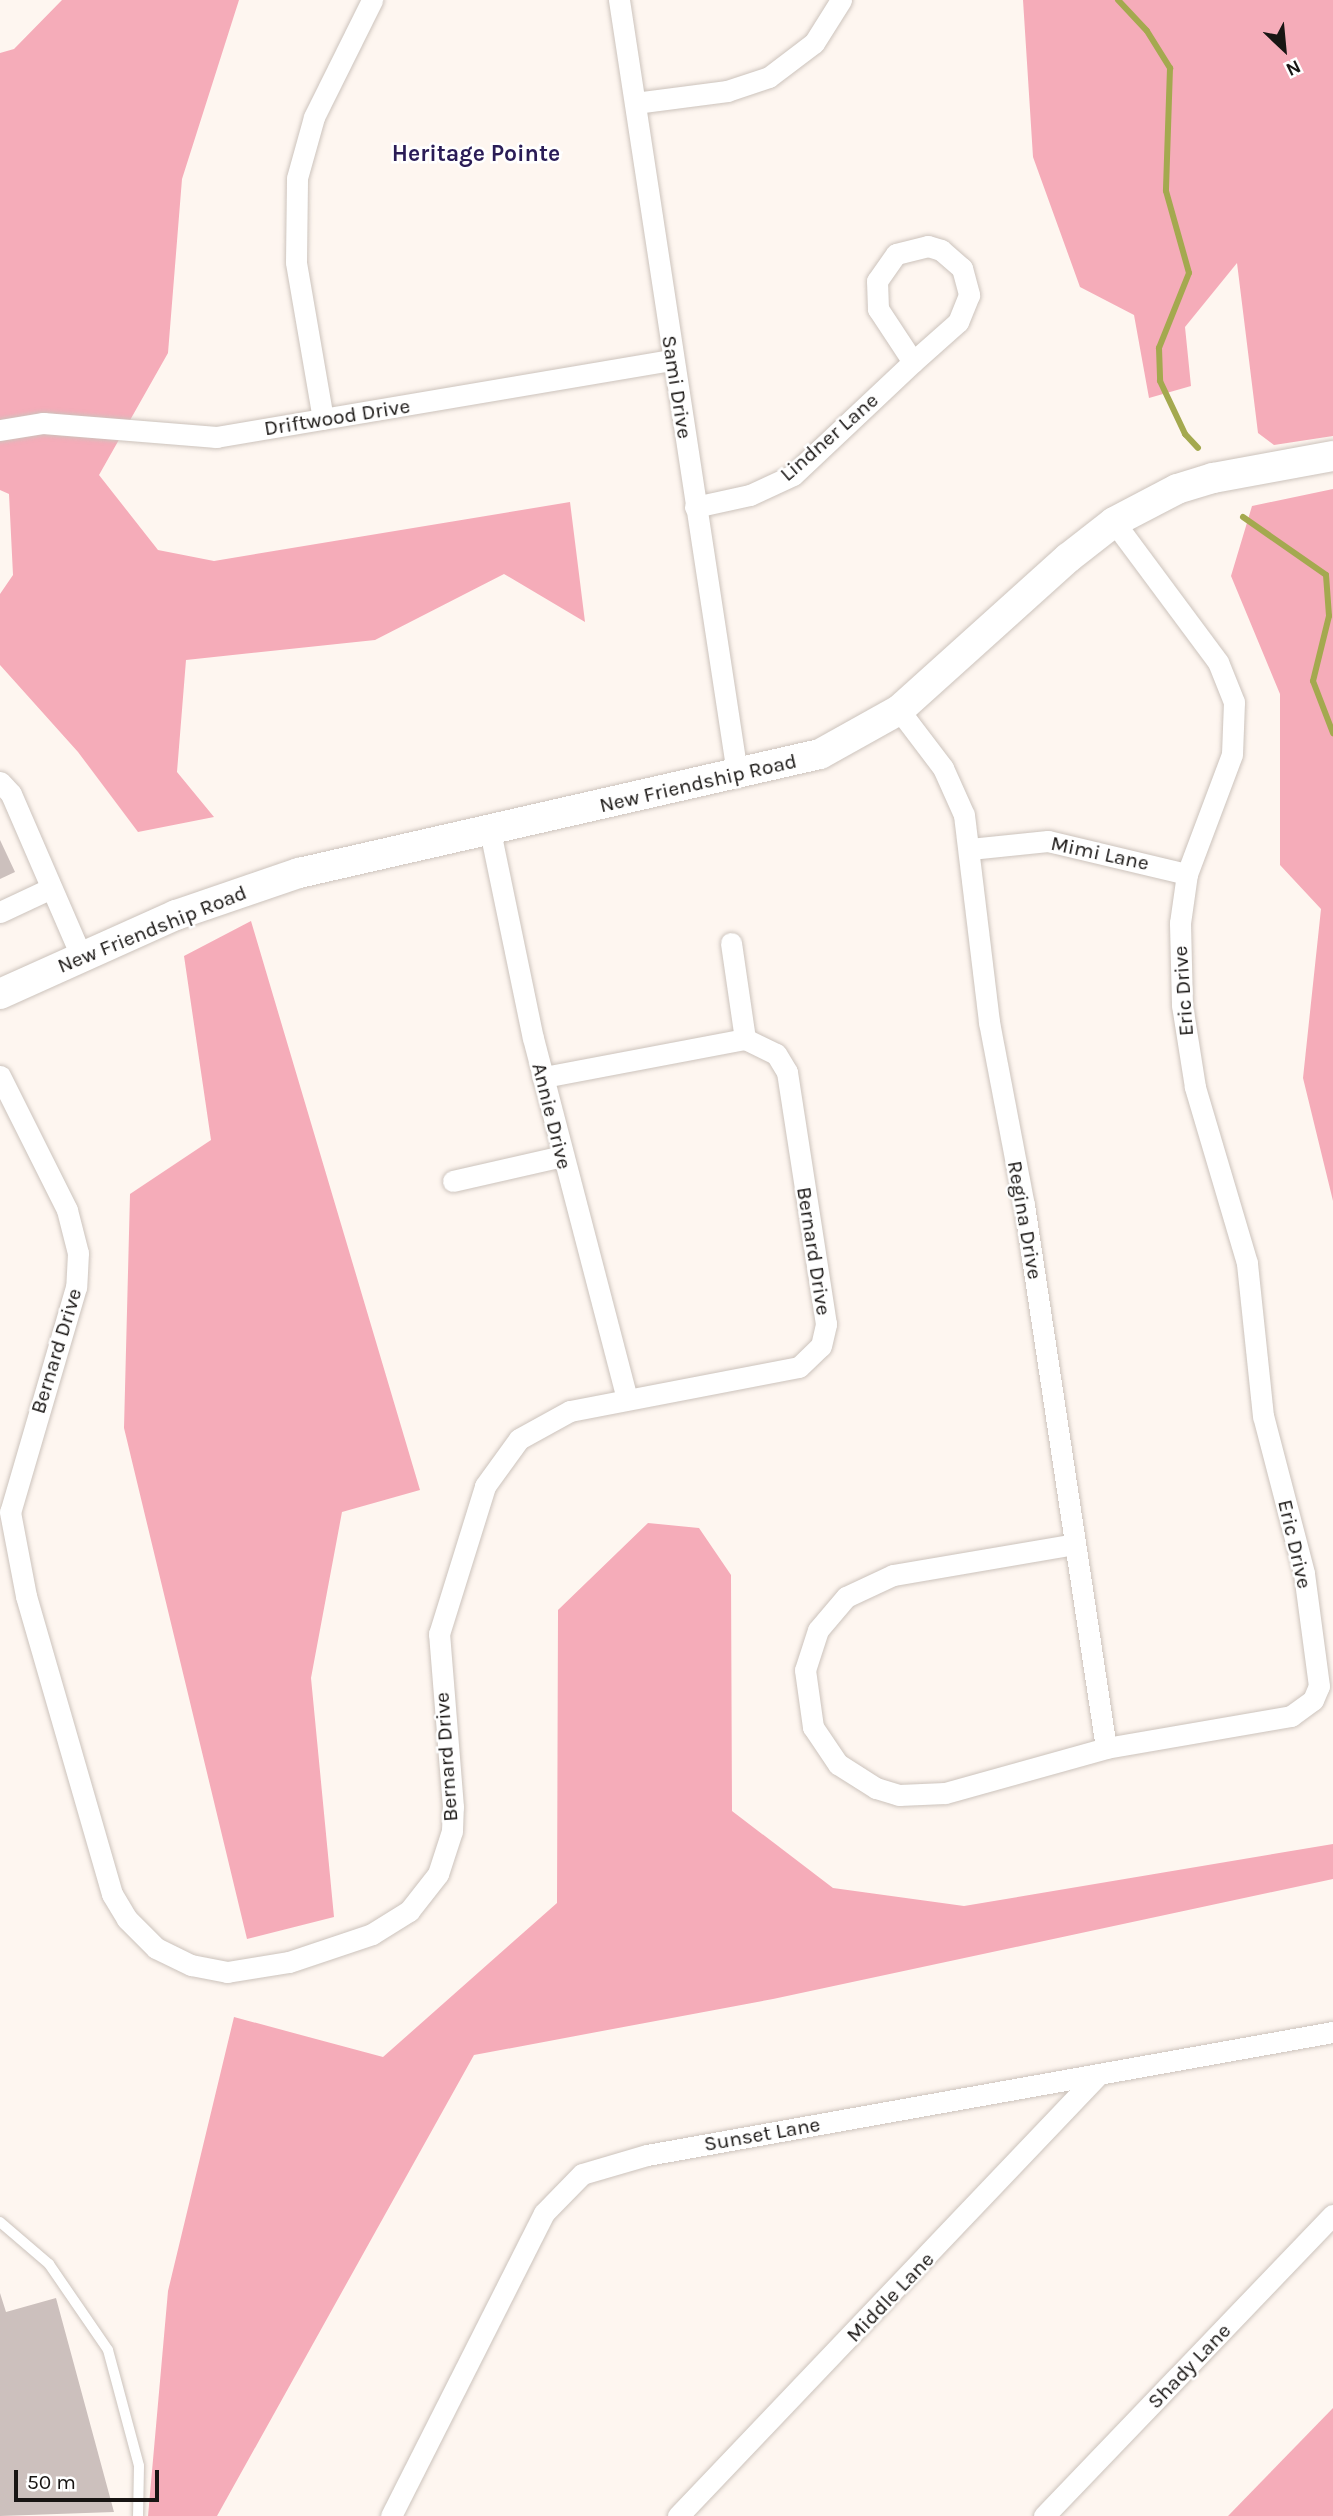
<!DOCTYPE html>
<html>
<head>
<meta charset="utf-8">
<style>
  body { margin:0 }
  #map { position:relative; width:1333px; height:2516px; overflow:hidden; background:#fef6f0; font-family:Karla,sans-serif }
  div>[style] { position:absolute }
  .green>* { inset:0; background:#f5acb9 }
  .stream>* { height:6px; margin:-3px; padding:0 3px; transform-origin:3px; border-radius:3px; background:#a4a94f }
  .building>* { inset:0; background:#ccc0bd }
  .roads { filter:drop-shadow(0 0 2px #ccc3bc) drop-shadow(0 0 2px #ccc3bc) }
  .lane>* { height:10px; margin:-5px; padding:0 5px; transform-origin:5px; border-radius:5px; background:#fff }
  .street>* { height:21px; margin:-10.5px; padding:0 10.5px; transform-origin:10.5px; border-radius:10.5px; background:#fff }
  .secondary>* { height:30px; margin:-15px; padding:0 15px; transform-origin:15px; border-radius:15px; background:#fff }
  span { translate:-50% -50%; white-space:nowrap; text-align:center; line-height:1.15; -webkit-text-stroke:5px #fff; paint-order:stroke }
  .street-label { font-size:21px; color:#181513 }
  .neighbourhood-label { font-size:23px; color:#2a1c56; font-weight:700 }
  .north { position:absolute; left:1249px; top:14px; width:70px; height:70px; -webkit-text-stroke:5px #fff; paint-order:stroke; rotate:154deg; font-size:19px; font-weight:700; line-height:28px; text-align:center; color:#181513 }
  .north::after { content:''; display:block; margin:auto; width:24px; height:32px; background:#181513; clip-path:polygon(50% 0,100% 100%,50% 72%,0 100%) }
  .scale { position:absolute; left:14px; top:2470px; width:145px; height:32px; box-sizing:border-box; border:4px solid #181513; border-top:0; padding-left:9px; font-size:21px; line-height:24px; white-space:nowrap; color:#181513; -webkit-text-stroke:5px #fff; paint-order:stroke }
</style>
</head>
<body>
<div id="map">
  <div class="green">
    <i style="clip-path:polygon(62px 0,239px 0,182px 179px,168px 353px,99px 475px,158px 550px,214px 561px,570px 502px,585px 622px,504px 574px,375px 640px,186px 660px,177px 772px,214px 817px,138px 832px,78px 752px,0 665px,0 594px,13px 575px,9px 494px,0 490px,0 53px,14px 49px)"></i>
    <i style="clip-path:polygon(1023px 0,1333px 0,1333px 436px,1274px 445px,1258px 433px,1237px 263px,1185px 327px,1191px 386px,1149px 398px,1134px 315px,1080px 287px,1033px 157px)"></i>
    <i style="clip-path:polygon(1333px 489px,1333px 1201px,1303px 1078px,1321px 909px,1280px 865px,1280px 694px,1231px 576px,1252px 506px)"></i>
    <i style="clip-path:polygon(251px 921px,420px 1490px,342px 1512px,311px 1678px,334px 1917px,247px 1939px,124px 1428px,130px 1194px,211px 1140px,184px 956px)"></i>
    <i style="clip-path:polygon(648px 1523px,699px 1528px,731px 1575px,732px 1811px,833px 1888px,964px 1906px,1333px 1844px,1333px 1879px,773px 1999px,474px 2055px,217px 2516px,148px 2516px,168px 2291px,234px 2017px,383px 2057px,557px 1903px,558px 1610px)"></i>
    <i style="clip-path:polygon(1333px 2408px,1333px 2516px,1228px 2516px)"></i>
  </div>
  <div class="stream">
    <i style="left:1118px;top:0;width:42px;rotate:46.9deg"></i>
    <i style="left:1147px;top:31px;width:44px;rotate:58.1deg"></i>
    <i style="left:1170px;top:68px;width:123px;rotate:91.9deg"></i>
    <i style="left:1166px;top:191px;width:85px;rotate:74.3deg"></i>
    <i style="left:1189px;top:273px;width:81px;rotate:111.8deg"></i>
    <i style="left:1159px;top:348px;width:33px;rotate:88deg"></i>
    <i style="left:1160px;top:381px;width:59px;rotate:64.7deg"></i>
    <i style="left:1185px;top:434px;width:19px;rotate:47deg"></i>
    <i style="left:1243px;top:517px;width:101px;rotate:34.9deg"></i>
    <i style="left:1326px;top:575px;width:41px;rotate:85.8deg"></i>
    <i style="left:1329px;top:616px;width:67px;rotate:103.8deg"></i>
    <i style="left:1313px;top:681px;width:56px;rotate:69deg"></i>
  </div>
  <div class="building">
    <i style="clip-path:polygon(0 840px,15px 872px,0 879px)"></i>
    <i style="clip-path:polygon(0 2293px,6px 2312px,56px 2298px,114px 2512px,0 2516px)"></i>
  </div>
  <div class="roads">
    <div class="lane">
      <i style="left:0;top:2222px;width:65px;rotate:40.6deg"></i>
      <i style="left:49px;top:2264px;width:104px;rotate:55.5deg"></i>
      <i style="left:108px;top:2350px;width:120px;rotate:75deg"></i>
      <i style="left:139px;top:2466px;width:50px;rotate:91.1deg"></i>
    </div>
    <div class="street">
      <i style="left:619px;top:0;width:782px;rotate:81.32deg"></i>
      <i style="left:635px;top:103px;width:93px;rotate:-7.4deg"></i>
      <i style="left:727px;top:91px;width:44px;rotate:-18.4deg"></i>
      <i style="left:769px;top:77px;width:56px;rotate:-37.1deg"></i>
      <i style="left:814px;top:43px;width:51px;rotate:-57.9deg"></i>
      <i style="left:928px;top:246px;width:14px;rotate:17deg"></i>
      <i style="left:941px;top:250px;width:28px;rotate:41deg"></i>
      <i style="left:962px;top:268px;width:28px;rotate:75deg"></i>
      <i style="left:969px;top:295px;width:29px;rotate:112deg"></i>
      <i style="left:958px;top:322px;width:60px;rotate:138.4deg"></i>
      <i style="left:913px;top:362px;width:64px;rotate:-123.4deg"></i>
      <i style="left:878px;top:309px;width:28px;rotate:-92deg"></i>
      <i style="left:877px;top:281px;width:33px;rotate:-55deg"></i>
      <i style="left:896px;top:254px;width:33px;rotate:-14deg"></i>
      <i style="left:323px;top:419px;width:159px;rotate:-99.8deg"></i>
      <i style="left:296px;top:262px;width:84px;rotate:-89.3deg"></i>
      <i style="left:297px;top:178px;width:63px;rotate:-74.4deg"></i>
      <i style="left:314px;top:117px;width:131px;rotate:-63.6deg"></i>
      <i style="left:0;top:430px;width:44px;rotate:-9.2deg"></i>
      <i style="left:43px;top:423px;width:174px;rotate:4.6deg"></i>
      <i style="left:216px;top:437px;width:462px;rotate:-9.6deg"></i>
      <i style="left:695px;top:507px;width:56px;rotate:-12.3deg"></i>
      <i style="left:750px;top:495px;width:47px;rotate:-24.9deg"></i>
      <i style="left:793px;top:475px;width:165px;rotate:-43.3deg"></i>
      <i style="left:899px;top:710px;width:73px;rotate:52.8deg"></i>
      <i style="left:943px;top:768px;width:51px;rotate:65.9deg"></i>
      <i style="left:964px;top:815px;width:209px;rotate:83.1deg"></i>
      <i style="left:989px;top:1022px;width:186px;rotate:79.2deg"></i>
      <i style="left:1024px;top:1205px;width:549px;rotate:81.41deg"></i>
      <i style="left:0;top:782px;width:16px;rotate:47deg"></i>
      <i style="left:11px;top:794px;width:176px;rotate:66.6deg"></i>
      <i style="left:490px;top:831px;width:211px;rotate:78.3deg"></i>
      <i style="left:533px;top:1038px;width:372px;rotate:75.4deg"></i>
      <i style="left:970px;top:849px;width:78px;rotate:-5.9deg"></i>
      <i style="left:1048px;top:841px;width:143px;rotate:13.4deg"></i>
      <i style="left:0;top:912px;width:56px;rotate:-25.2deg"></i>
      <i style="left:731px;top:943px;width:97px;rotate:81.7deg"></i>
      <i style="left:0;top:1076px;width:150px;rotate:63.4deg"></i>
      <i style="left:67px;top:1210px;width:44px;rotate:75.7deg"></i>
      <i style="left:78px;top:1253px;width:34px;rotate:93deg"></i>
      <i style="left:76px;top:1287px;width:234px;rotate:106.3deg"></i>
      <i style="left:10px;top:1512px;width:86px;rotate:79.2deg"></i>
      <i style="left:26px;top:1596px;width:310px;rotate:73.9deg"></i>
      <i style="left:112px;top:1894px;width:29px;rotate:59deg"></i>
      <i style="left:127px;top:1919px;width:41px;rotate:45deg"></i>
      <i style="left:156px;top:1948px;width:39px;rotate:26deg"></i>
      <i style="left:191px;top:1965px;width:37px;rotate:11deg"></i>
      <i style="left:227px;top:1972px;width:63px;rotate:-9.2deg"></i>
      <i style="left:289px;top:1962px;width:88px;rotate:-18.6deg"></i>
      <i style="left:372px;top:1934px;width:44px;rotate:-31.9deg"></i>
      <i style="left:409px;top:1911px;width:47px;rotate:-51.9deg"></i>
      <i style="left:438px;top:1874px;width:45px;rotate:-72deg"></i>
      <i style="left:452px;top:1831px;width:24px;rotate:-88deg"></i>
      <i style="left:453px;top:1807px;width:174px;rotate:-94.6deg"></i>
      <i style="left:439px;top:1634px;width:155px;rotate:-72.7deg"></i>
      <i style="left:485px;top:1486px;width:58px;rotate:-54.1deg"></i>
      <i style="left:519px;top:1439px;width:58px;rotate:-28.8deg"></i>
      <i style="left:570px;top:1411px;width:233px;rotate:-10.9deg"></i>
      <i style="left:799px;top:1367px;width:30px;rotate:-44deg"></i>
      <i style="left:821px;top:1346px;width:23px;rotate:-77deg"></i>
      <i style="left:826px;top:1324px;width:255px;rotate:-98.8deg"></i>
      <i style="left:787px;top:1072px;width:21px;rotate:-121deg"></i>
      <i style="left:776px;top:1054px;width:34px;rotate:-154deg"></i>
      <i style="left:745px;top:1039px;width:206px;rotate:169.3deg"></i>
      <i style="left:453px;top:1181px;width:112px;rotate:-12.9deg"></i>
      <i style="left:1075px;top:1544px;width:185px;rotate:170.3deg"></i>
      <i style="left:893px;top:1575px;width:52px;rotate:154.9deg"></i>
      <i style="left:846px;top:1597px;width:43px;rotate:130.3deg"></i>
      <i style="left:818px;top:1630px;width:42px;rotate:108deg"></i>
      <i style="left:805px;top:1670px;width:58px;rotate:82deg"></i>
      <i style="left:813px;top:1727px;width:45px;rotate:56deg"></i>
      <i style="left:838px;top:1764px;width:45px;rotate:32.3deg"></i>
      <i style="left:876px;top:1788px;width:24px;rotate:17deg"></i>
      <i style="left:899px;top:1795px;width:46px;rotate:-2.5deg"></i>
      <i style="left:945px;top:1793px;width:167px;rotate:-15.6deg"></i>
      <i style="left:1106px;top:1748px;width:188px;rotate:-9.8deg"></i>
      <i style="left:1291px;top:1716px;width:27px;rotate:-36deg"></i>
      <i style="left:1313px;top:1700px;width:15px;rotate:-67deg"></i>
      <i style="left:1319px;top:1686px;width:114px;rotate:-97.6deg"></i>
      <i style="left:1304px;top:1573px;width:162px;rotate:-104.6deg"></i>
      <i style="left:1263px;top:1416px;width:154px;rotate:-96deg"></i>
      <i style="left:1247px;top:1263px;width:184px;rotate:-106.5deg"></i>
      <i style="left:1195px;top:1087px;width:83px;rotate:-99deg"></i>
      <i style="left:1182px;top:1005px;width:82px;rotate:-91.4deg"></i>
      <i style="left:1180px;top:923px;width:49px;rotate:-81.9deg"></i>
      <i style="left:1187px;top:874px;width:128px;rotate:-69.4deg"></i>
      <i style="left:1232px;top:754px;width:52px;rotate:-87.8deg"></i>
      <i style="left:1234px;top:702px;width:43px;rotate:-111.8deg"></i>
      <i style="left:1218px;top:662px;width:174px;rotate:-126.6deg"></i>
      <i style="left:391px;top:2516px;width:339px;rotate:-63.2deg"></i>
      <i style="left:544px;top:2213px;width:54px;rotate:-45.7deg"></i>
      <i style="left:582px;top:2174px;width:68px;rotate:-16.3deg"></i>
      <i style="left:647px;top:2155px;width:697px;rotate:-10.17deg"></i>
      <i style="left:678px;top:2516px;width:609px;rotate:-46.4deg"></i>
      <i style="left:1044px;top:2516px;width:417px;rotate:-46.2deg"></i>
    </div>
    <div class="secondary">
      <i style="left:0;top:994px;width:193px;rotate:-24.2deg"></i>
      <i style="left:176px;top:915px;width:130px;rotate:-18.9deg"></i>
      <i style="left:299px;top:873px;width:534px;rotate:-12.87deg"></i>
      <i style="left:820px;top:754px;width:90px;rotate:-29.1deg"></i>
      <i style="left:899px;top:710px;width:227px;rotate:-42deg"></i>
      <i style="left:1068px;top:558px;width:58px;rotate:-38deg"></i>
      <i style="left:1114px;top:522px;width:71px;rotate:-27.6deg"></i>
      <i style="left:1177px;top:489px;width:38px;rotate:-17deg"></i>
      <i style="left:1213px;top:478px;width:122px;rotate:-10.4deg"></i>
    </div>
  </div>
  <div class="street-label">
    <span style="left:677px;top:387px;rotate:81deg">Sami Drive</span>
    <span style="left:337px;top:417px;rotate:-9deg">Driftwood Drive</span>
    <span style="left:829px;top:437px;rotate:-41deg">Lindner Lane</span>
    <span style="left:698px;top:783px;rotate:-13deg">New Friendship Road</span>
    <span style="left:1100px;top:853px;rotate:12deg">Mimi Lane</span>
    <span style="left:152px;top:929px;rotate:-22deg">New Friendship Road</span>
    <span style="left:1183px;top:991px;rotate:-94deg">Eric Drive</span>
    <span style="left:552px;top:1116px;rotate:76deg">Annie Drive</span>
    <span style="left:1025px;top:1220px;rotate:80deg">Regina Drive</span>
    <span style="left:814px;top:1251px;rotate:81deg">Bernard Drive</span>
    <span style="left:56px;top:1351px;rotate:-73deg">Bernard Drive</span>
    <span style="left:1295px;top:1544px;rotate:77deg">Eric Drive</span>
    <span style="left:446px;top:1757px;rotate:-94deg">Bernard Drive</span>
    <span style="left:762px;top:2134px;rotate:-10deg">Sunset Lane</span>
    <span style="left:890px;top:2297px;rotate:-46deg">Middle Lane</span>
    <span style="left:1189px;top:2366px;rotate:-46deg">Shady Lane</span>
  </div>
  <div class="neighbourhood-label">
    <span style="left:476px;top:154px">Heritage Pointe</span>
  </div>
  <div class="north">N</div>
  <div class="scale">50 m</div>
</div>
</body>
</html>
